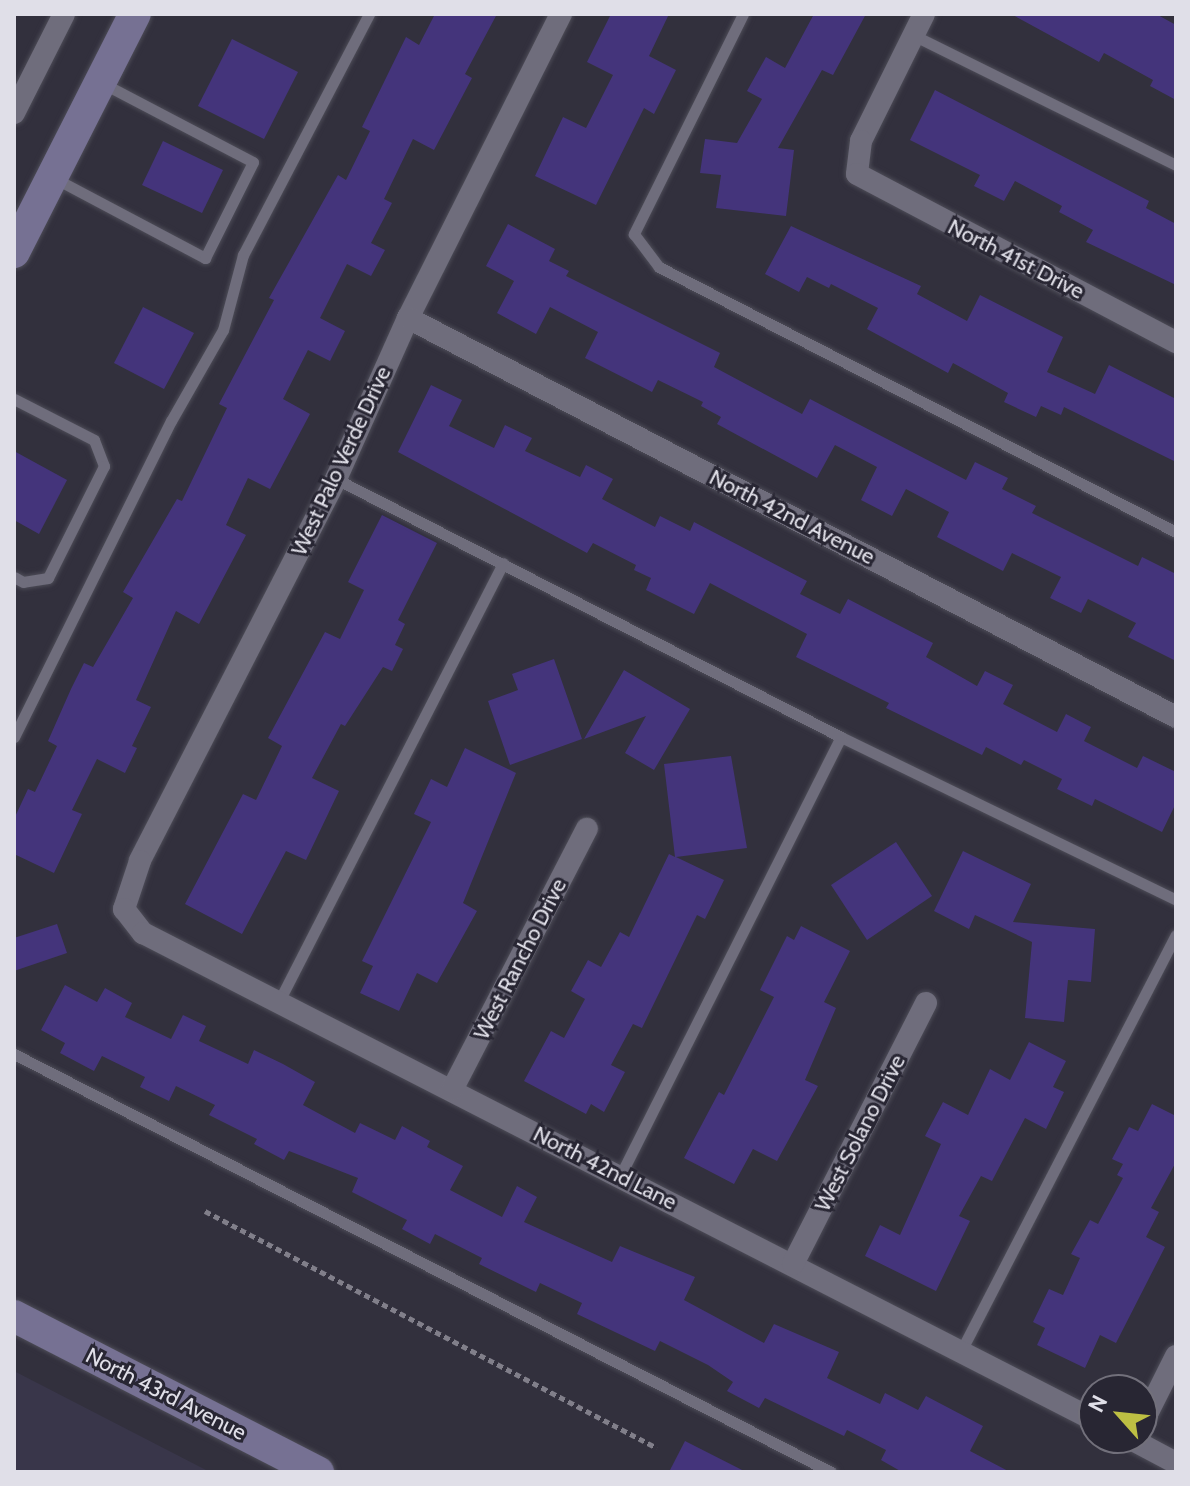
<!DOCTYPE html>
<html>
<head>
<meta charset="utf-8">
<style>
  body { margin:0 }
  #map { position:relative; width:1190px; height:1486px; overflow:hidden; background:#32303d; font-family:Cabin,sans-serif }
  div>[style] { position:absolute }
  .built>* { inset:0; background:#39364a }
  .building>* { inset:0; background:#44347b }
  .path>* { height:5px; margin-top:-2.5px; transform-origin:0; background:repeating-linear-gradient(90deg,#817f8a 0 6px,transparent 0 10px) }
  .roads { filter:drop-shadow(0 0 2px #4d4c57) drop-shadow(0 0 2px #4d4c57) }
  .lane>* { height:11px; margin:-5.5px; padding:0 5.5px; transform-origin:5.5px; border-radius:5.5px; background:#6f6d7c }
  .street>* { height:22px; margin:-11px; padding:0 11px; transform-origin:11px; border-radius:11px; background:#6f6d7c }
  .secondary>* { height:32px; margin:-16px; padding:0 16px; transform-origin:16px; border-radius:16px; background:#767193 }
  span { translate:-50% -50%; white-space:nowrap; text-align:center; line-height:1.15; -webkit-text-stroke:6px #282633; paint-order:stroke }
  .street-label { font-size:22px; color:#e0dfe8 }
  .frame { position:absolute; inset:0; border:16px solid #e0dfe8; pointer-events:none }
  .north { position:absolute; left:1078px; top:1374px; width:80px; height:80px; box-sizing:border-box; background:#282633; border:2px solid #72707b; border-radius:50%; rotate:297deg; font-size:22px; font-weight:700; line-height:32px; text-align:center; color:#e0dfe8 }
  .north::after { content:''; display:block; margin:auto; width:28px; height:36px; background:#bdbf43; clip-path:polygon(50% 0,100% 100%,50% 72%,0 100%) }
</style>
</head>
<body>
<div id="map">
  <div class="built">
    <i style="clip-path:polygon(14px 1371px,208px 1471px,213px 1472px,14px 1472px)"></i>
  </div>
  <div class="building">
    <i style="clip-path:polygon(435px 14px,497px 14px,465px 74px,472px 78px,434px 150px,413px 139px,384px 199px,392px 203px,371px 243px,385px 250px,371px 276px,347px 264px,320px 318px,345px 331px,330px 361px,308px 350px,283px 399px,310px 414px,270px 489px,248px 478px,226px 525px,246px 535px,199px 624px,176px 611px,136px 700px,151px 707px,132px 746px,137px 748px,125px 773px,97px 759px,72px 810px,82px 814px,54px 873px,14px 854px,14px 819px,28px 789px,35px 792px,57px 746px,48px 741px,71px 689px,84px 663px,93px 667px,133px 598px,123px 592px,177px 499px,182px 501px,227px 408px,219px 404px,274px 300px,269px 298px,338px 175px,346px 180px,370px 131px,362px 127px,406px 37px,419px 45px)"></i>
    <i style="clip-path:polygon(611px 14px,669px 14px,649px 56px,676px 70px,654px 114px,644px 108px,596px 205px,535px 176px,563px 117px,586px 128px,613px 75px,587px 62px)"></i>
    <i style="clip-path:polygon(814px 14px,866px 14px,833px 75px,822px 70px,778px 148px,794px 150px,786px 216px,716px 208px,721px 175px,700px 173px,705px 139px,737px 143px,762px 99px,747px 91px,766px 57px,785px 68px)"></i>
    <i style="clip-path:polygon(1011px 14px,1156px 14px,1176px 25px,1176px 100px,1150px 86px,1153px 80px,1104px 53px,1099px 62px)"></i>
    <i style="clip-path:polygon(232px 39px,298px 72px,264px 139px,198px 106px)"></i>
    <i style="clip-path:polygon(935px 90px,1149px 201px,1146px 208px,1176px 224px,1176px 285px,1086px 242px,1093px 230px,1059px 212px,1062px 206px,1015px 181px,1004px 201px,974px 186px,980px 175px,910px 140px)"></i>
    <i style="clip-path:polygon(163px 141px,223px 170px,202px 213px,142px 185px)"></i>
    <i style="clip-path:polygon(508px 224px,555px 249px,549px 261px,569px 271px,566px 276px,720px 353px,714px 367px,802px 414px,810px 399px,966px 480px,975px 462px,1008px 478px,1002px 489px,1036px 506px,1032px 513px,1138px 566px,1142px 557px,1176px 574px,1176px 661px,1128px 637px,1136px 623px,1088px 599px,1081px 613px,1050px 598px,1061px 577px,1012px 553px,1003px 571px,937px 537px,949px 512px,906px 489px,892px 516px,861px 500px,877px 467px,835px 445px,817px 478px,717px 424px,721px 417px,701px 406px,703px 402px,658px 380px,652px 392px,585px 358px,598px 332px,550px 307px,536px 334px,497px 313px,514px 281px,486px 266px)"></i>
    <i style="clip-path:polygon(791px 226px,921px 286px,917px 294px,967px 321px,980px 295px,1063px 337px,1047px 372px,1095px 394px,1109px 365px,1176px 399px,1176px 462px,1064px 407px,1061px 415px,1041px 406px,1036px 417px,1004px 402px,1008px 393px,953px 363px,948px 373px,867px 329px,878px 308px,831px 284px,829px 288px,807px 277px,799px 292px,765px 274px)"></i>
    <i style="clip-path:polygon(143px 307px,194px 333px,164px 389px,114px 363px)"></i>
    <i style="clip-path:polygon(431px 385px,462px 400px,449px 426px,494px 448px,505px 425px,532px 438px,525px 451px,580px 477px,586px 465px,613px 479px,602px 499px,655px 527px,660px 516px,690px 531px,694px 522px,807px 581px,800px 594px,840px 614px,848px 599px,933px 643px,926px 657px,977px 686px,985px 671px,1013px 685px,1003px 704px,1057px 732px,1066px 714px,1091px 727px,1084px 741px,1137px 768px,1143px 756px,1176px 772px,1176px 803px,1162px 832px,1095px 799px,1092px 806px,1057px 789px,1062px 779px,1024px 760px,1021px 765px,986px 747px,982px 755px,886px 708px,889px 703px,796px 657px,807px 634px,710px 583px,694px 614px,646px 590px,651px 578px,634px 570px,636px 565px,593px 543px,587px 553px,398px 452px)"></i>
    <i style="clip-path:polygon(14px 451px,67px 480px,39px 534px,14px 520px)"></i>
    <i style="clip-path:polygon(382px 515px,437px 543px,398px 620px,405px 624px,395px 645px,403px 649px,392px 671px,383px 667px,345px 726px,341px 724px,312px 778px,339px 791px,306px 860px,286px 851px,242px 934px,185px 904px,243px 794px,256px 800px,282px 746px,268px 738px,325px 632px,340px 639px,364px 590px,348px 582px)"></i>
    <i style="clip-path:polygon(554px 659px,582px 739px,510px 765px,488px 701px,518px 690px,512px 674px)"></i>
    <i style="clip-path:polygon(624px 670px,690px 709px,654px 770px,625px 753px,646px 716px,584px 739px)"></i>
    <i style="clip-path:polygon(465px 748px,516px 773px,463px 903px,477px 911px,437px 983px,417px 973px,399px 1011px,360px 993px,373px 966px,362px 961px,431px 822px,414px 814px,431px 779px,447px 787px)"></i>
    <i style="clip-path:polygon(731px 756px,747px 848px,676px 857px,724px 880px,705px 919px,697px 915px,642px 1028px,633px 1024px,611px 1065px,625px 1072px,604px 1112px,591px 1104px,586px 1114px,524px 1081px,551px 1031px,564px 1038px,585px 999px,571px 991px,588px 960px,601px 967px,620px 932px,629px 937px,669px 854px,675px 857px,664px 764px)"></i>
    <i style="clip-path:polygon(896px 842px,932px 896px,867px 940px,831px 885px)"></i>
    <i style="clip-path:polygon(963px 851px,1031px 884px,1013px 922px,1095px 929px,1091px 982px,1068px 980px,1064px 1022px,1025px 1018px,1032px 942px,975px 915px,969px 929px,934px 911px)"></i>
    <i style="clip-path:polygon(57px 924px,67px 953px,14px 971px,14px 938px)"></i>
    <i style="clip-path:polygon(801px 926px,850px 951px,824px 1002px,836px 1008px,805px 1080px,818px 1086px,777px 1161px,753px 1149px,734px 1184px,684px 1158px,719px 1092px,724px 1095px,774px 997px,760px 990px,787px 936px,794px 940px)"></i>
    <i style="clip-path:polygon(65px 985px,97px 1002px,105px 988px,132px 1003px,125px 1017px,171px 1039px,183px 1015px,206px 1026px,199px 1041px,248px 1064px,254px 1050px,283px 1064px,315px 1082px,303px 1105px,355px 1133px,360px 1123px,395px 1140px,402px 1126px,430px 1141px,427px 1147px,463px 1166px,450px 1190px,502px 1217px,517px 1186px,537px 1197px,524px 1222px,612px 1262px,620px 1246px,695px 1277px,684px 1300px,764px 1343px,774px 1324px,839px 1352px,827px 1378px,880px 1404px,885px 1393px,918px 1410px,926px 1396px,983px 1426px,970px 1451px,1010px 1472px,902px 1472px,881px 1460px,886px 1450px,847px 1430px,844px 1436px,765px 1398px,759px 1408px,727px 1391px,733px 1382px,708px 1365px,660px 1341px,655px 1351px,577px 1314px,582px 1303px,540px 1283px,536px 1292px,479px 1264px,482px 1258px,435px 1234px,430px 1244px,402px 1229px,407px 1220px,352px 1192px,358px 1178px,289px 1151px,284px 1160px,254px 1144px,257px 1139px,209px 1115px,215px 1105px,176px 1086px,169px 1101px,140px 1087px,145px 1077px,102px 1056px,94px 1071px,60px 1053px,65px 1043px,41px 1030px)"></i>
    <i style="clip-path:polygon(1029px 1042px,1066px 1061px,1053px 1087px,1064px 1092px,1046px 1129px,1025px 1118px,992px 1181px,981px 1176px,959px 1216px,970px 1221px,936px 1291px,865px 1256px,880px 1225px,900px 1235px,941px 1144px,925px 1136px,943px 1102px,968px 1115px,990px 1069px,1010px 1080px)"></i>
    <i style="clip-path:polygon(1152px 1104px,1176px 1116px,1176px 1162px,1151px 1208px,1159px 1212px,1146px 1237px,1165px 1247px,1116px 1343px,1100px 1335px,1085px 1368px,1037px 1345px,1045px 1328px,1033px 1322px,1049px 1289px,1063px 1295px,1080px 1258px,1071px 1254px,1090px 1220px,1098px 1224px,1123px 1178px,1117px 1175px,1123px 1164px,1112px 1159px,1129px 1127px,1138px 1131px)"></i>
    <i style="clip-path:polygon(685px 1441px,746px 1472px,669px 1472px)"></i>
  </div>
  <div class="path">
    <i style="left:205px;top:1211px;width:510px;rotate:27.67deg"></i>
  </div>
  <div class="roads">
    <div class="lane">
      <i style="left:743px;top:14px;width:246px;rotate:116.4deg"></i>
      <i style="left:634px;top:234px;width:41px;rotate:52.9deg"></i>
      <i style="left:659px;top:267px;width:581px;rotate:27.14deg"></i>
      <i style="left:913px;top:35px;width:293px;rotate:26.3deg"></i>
      <i style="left:56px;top:179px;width:169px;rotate:27.9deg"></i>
      <i style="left:205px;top:258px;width:107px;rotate:-63.4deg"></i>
      <i style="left:253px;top:162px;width:170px;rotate:-152.4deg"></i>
      <i style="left:14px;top:399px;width:90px;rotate:27.1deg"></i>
      <i style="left:94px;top:440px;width:28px;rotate:69deg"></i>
      <i style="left:104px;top:466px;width:125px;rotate:116.6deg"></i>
      <i style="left:48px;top:578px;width:25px;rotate:171deg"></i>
      <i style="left:23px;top:582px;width:10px;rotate:-151deg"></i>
      <i style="left:336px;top:479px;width:567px;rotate:27.06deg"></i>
      <i style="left:841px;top:737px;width:373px;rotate:25.9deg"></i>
      <i style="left:14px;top:737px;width:353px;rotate:-63.6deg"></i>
      <i style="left:171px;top:421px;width:105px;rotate:-60.3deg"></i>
      <i style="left:223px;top:330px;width:78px;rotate:-75.1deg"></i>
      <i style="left:243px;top:255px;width:272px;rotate:-62.4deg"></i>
      <i style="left:278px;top:1003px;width:494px;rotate:-62.9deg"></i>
      <i style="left:14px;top:1054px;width:918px;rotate:27.1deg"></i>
      <i style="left:620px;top:1176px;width:491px;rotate:-63.3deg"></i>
      <i style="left:961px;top:1351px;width:468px;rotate:-62.7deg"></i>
    </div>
    <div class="street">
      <i style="left:561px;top:14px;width:340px;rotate:116.7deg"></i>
      <i style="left:408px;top:318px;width:176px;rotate:114.1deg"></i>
      <i style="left:336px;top:479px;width:429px;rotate:117.2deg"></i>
      <i style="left:140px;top:861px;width:51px;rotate:108.4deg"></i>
      <i style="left:124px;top:909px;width:31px;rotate:52deg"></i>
      <i style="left:143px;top:933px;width:1068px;rotate:27.12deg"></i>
      <i style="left:924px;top:14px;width:142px;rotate:116.4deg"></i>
      <i style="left:861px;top:141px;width:33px;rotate:97deg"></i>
      <i style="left:857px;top:174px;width:361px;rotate:27.8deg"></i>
      <i style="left:14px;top:113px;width:111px;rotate:-63.2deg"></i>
      <i style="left:408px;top:318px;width:865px;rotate:27.45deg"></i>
      <i style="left:452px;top:1090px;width:294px;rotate:-62.7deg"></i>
      <i style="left:793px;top:1264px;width:293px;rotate:-63deg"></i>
      <i style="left:1142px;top:1424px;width:76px;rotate:-63.4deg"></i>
      <i style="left:1129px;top:1438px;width:53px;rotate:28deg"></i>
    </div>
    <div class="secondary">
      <i style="left:14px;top:252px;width:267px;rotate:-63.1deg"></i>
      <i style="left:14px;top:1316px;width:342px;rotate:27.2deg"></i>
    </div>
  </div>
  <div class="street-label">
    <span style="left:1016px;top:259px;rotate:27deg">North 41st Drive</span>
    <span style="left:341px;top:461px;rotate:-65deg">West Palo Verde Drive</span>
    <span style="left:792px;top:517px;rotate:27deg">North 42nd Avenue</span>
    <span style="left:520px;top:959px;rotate:-63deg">West Rancho Drive</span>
    <span style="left:860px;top:1133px;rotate:-63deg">West Solano Drive</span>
    <span style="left:605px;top:1168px;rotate:27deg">North 42nd Lane</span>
    <span style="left:166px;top:1394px;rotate:27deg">North 43rd Avenue</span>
  </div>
  <div class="frame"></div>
  <div class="north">N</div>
</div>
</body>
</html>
